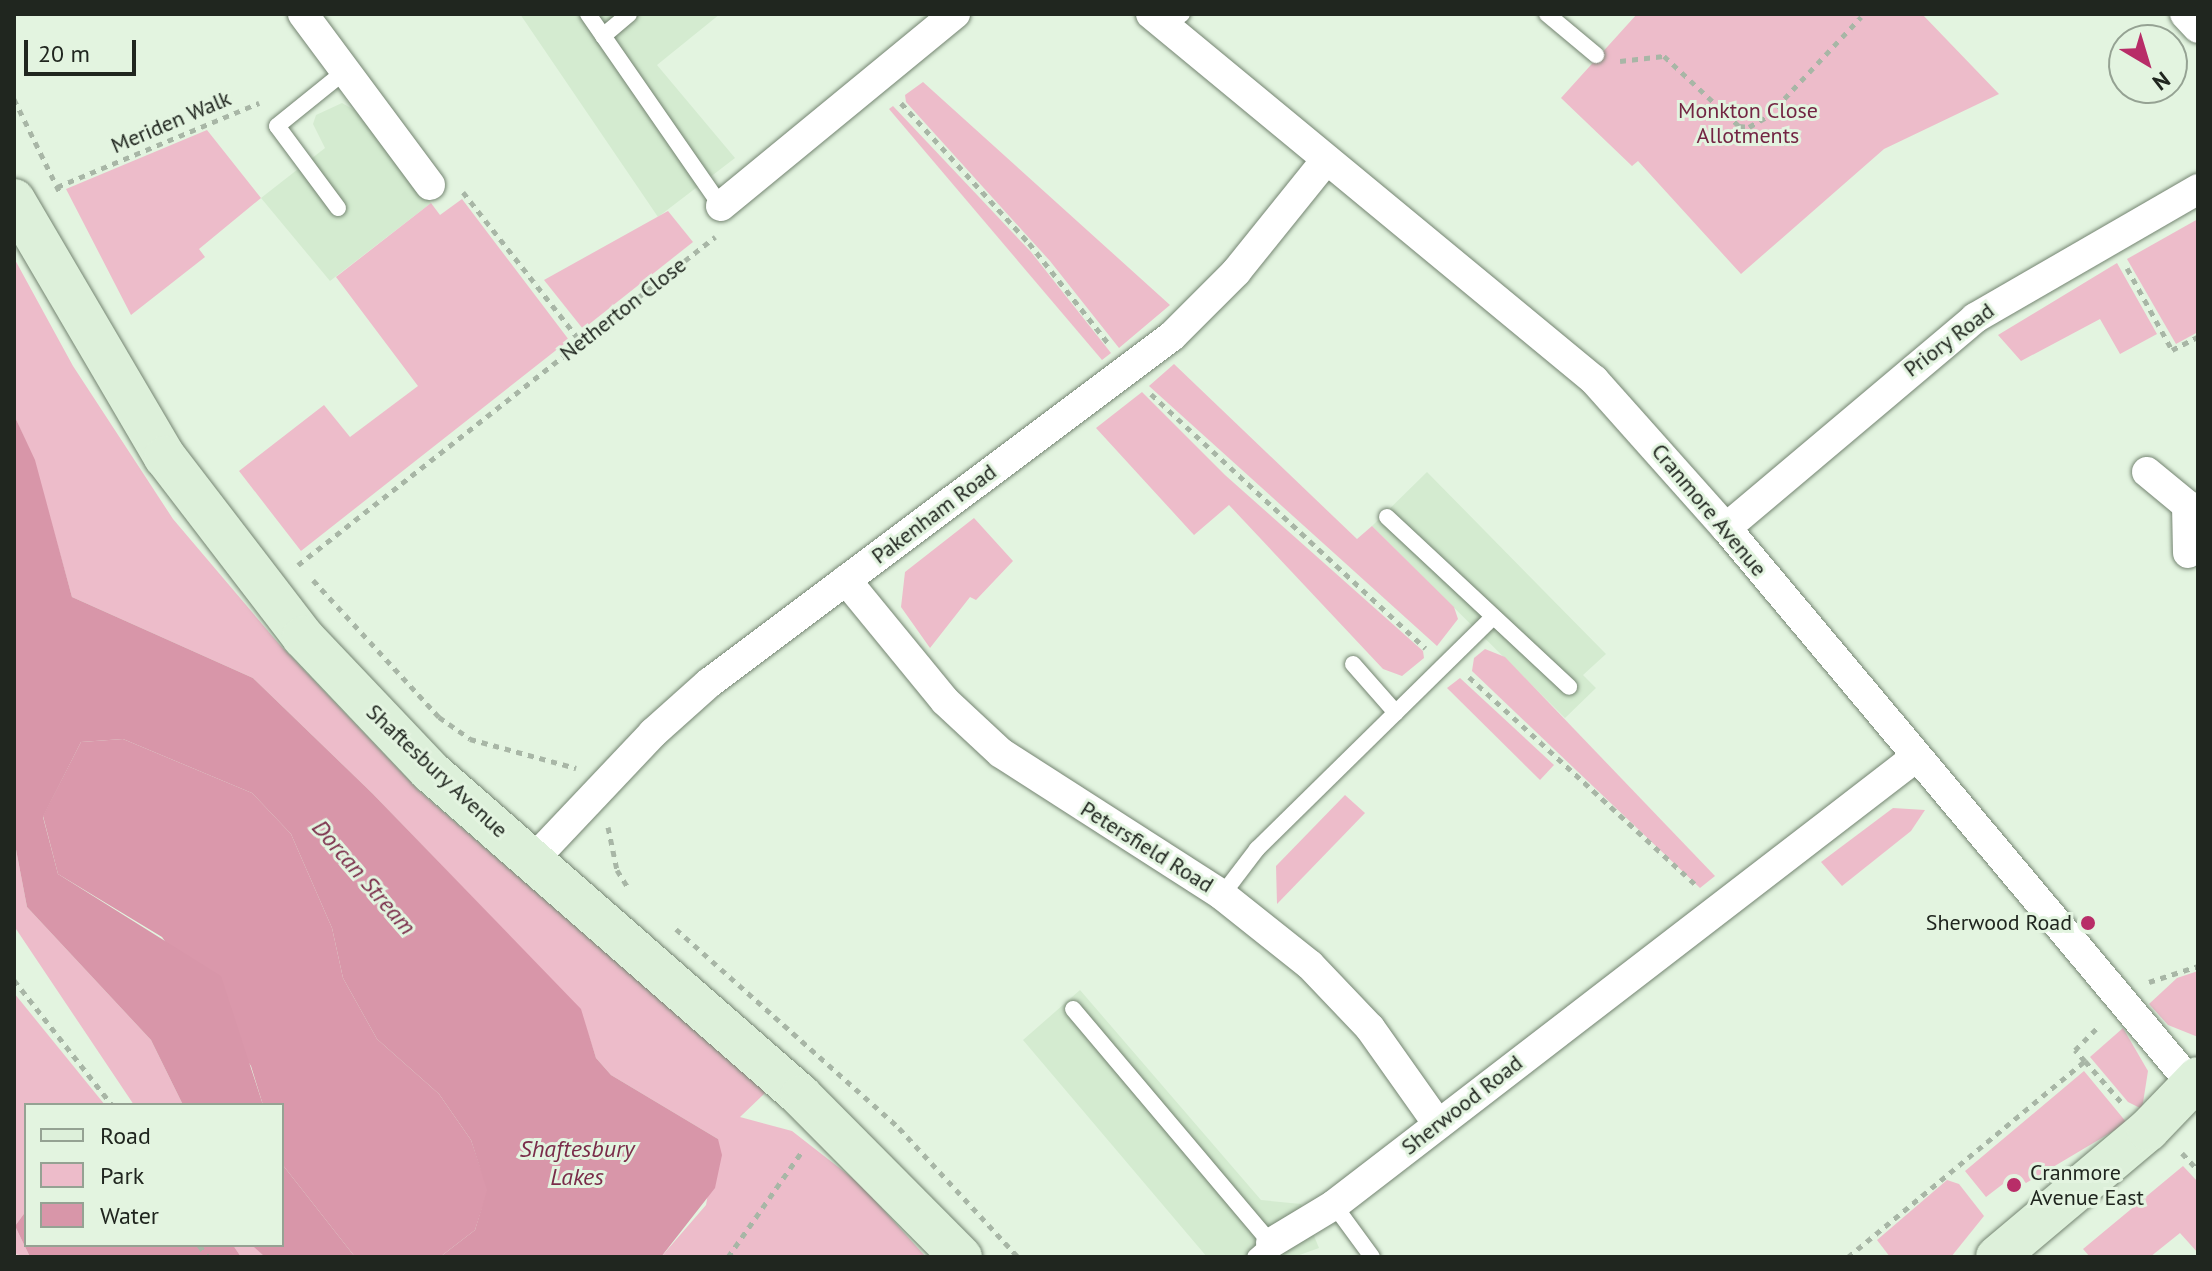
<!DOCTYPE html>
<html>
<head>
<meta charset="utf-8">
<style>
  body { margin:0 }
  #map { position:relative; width:2212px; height:1271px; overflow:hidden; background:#e3f4e0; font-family:"PT Sans",sans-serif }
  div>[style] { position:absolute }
  .built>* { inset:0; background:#d4ebd0 }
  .green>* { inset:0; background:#edbcca }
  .forest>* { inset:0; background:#da98ab }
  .water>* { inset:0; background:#d896a9 }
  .path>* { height:5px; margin-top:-2.5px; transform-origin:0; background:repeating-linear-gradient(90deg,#a8b6a6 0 6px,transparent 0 12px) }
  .roads { filter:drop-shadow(0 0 2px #748471) drop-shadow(0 0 2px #748471) }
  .lane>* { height:16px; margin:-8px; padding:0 8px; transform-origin:8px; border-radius:8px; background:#fff }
  .street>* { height:30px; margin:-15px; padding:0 15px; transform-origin:15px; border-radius:15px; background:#fff }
  .secondary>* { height:42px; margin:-21px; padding:0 21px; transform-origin:21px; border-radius:21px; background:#ddf0da }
  .dots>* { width:22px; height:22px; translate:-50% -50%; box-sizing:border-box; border:4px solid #e3f4e0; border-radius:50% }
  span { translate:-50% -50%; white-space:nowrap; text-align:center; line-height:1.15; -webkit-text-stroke:6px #e3f4e0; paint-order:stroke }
  .park-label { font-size:22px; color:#732543 }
  .street-label { font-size:22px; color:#20261f }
  .poi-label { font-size:22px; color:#20261f }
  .right { translate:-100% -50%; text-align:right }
  .left { translate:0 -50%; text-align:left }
  .water-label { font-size:24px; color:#7a2c49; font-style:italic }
  .frame { position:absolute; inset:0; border:16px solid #20261f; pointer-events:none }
  .legend { position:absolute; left:24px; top:1103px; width:260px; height:144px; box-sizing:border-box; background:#e3f4e0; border:2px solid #95a293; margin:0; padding:10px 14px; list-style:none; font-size:24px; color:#20261f }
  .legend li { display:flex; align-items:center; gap:16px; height:40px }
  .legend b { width:40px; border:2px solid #95a293 }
  .north { position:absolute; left:2108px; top:24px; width:80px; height:80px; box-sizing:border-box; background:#e3f4e0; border:2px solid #95a293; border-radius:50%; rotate:142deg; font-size:22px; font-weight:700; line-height:32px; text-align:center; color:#20261f }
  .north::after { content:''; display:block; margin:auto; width:28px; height:36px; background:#b82d68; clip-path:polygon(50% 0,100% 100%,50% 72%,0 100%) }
  .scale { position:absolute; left:24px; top:40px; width:112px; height:36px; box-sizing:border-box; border:4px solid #20261f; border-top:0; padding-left:10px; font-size:24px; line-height:28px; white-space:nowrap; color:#20261f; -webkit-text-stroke:6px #e3f4e0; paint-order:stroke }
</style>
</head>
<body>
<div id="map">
  <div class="built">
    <i style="clip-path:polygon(520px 14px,720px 14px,657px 65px,735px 158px,658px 217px)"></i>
    <i style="clip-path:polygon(342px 103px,368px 118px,431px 203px,330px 281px,261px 198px,325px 148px,313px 124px,316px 115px)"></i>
    <i style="clip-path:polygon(1427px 472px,1606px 654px,1583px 675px,1596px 688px,1565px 718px,1372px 526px)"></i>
    <i style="clip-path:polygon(1080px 990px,1261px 1200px,1301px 1204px,1319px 1248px,1294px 1257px,1207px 1257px,1023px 1040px)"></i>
  </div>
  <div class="green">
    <i style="clip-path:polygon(1637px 14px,1922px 14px,1999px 94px,1884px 149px,1741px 274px,1638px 161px,1632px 166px,1561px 98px)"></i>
    <i style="clip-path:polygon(923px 82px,1170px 305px,1119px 348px,1050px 261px,906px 102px,905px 95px)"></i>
    <i style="clip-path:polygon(893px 106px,1031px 252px,1111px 353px,1102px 360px,889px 109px)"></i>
    <i style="clip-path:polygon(207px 130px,261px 198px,199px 249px,205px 257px,131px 315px,66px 189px)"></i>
    <i style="clip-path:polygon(462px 199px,569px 340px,301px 551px,239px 471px,324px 405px,350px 437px,418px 386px,336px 277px,431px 203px,440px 215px)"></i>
    <i style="clip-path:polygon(668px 211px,693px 242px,583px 329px,544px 280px)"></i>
    <i style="clip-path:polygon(2198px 219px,2198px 332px,2176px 344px,2127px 259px)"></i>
    <i style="clip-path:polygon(14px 258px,73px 366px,173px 519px,280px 645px,418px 790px,766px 1092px,740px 1117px,792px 1131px,860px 1184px,926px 1257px,661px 1257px,706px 1205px,718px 1139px,611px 1075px,596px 1058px,580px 1009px,372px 793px,253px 678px,72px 597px,34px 460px,14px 415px)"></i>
    <i style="clip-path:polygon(2117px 263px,2157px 334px,2120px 354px,2100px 319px,2021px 361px,1998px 335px)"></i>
    <i style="clip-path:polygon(1174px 364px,1357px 539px,1372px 526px,1454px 607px,1458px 619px,1437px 646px,1149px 386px)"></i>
    <i style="clip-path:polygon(1142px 392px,1225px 475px,1423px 651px,1424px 658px,1402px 676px,1383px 669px,1229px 505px,1194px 535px,1096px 428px)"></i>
    <i style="clip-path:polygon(974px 518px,1013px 561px,976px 600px,970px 597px,930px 648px,901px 607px,905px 572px)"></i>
    <i style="clip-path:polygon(1485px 649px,1505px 657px,1715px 876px,1700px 888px,1472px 671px,1474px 658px)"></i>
    <i style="clip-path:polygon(1460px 678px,1554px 765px,1540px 780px,1447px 688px)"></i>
    <i style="clip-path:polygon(1345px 795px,1365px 813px,1277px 904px,1276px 866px)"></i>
    <i style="clip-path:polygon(1893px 808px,1925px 810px,1911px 831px,1842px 886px,1821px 862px)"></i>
    <i style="clip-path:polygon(14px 839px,27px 907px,151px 1040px,183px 1105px,134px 1105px,14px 926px)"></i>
    <i style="clip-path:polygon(2198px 971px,2198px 1037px,2168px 1025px,2149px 1004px,2177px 978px)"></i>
    <i style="clip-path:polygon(14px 993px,105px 1105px,26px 1105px,26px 1211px,15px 1226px,30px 1257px,14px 1254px)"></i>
    <i style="clip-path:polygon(2123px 1028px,2148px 1071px,2142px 1109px,2128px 1102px,2090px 1057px)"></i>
    <i style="clip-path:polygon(2084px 1071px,2127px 1123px,2026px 1183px,2016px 1174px,1986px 1197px,1965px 1171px)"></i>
    <i style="clip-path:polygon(2183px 1166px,2198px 1182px,2198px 1253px,2180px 1233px,2150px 1257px,2090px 1257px,2083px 1249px)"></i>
    <i style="clip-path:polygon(1947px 1180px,1959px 1184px,1984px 1216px,1951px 1257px,1890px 1257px,1877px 1240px)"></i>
    <i style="clip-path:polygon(233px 1245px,253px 1245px,265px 1257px,241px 1257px)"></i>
  </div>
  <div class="forest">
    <i style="clip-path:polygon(123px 739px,252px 793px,291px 834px,332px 928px,343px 978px,377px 1039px,439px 1094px,471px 1140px,488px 1190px,475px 1230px,440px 1257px,355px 1257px,282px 1164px,282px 1105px,263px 1105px,251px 1066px,162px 937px,58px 874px,43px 816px,81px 742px)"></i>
    <i style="clip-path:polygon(26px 1211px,26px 1245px,233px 1245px,241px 1257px,30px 1257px,15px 1226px)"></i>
  </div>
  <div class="water">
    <i style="clip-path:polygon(14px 415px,35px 460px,72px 597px,253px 678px,372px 793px,581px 1009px,596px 1058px,611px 1075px,718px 1139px,722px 1155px,715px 1188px,661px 1257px,440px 1257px,475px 1230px,487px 1190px,471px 1140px,439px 1094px,377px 1039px,343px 978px,332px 928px,291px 834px,252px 793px,123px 739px,81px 742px,43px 817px,58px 874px,221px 976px,263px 1105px,183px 1105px,151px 1040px,27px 907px,14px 839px)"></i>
    <i style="clip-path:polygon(282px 1164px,355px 1257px,265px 1257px,254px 1247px,282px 1245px)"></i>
  </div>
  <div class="path">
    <i style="left:1620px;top:61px;width:44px;rotate:-6.5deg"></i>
    <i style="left:1664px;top:56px;width:103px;rotate:43deg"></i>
    <i style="left:1739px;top:126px;width:10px;rotate:6deg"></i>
    <i style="left:1749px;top:127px;width:22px;rotate:-30deg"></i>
    <i style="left:1768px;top:116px;width:136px;rotate:-46.8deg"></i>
    <i style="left:14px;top:99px;width:107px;rotate:63.9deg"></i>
    <i style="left:901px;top:103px;width:190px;rotate:47.6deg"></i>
    <i style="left:1029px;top:243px;width:127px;rotate:51.7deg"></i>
    <i style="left:57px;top:187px;width:219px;rotate:-22.6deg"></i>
    <i style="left:463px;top:192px;width:191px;rotate:51.8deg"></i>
    <i style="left:2127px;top:268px;width:94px;rotate:61.2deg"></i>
    <i style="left:2172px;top:350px;width:29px;rotate:-27deg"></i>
    <i style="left:1151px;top:394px;width:374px;rotate:42.8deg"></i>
    <i style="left:298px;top:565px;width:531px;rotate:-38.19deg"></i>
    <i style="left:313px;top:580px;width:186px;rotate:47.4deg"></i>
    <i style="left:439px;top:717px;width:38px;rotate:35deg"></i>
    <i style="left:470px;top:739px;width:110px;rotate:15.3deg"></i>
    <i style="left:1469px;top:677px;width:309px;rotate:42.5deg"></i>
    <i style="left:608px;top:827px;width:44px;rotate:78.2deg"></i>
    <i style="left:617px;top:870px;width:22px;rotate:58deg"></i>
    <i style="left:676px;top:929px;width:299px;rotate:41.7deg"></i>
    <i style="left:899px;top:1128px;width:176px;rotate:47.3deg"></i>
    <i style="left:14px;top:980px;width:159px;rotate:51.9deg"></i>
    <i style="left:2149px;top:982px;width:52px;rotate:-18.1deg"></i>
    <i style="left:2085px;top:1061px;width:15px;rotate:-132deg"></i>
    <i style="left:2075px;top:1050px;width:35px;rotate:-45deg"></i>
    <i style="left:2182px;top:1153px;width:23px;rotate:47deg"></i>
    <i style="left:199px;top:1245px;width:15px;rotate:53deg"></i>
    <i style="left:728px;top:1257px;width:131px;rotate:-55deg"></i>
    <i style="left:1848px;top:1257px;width:308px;rotate:-39.6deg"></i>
    <i style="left:2085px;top:1061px;width:56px;rotate:48.6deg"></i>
  </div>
  <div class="roads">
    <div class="lane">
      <i style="left:588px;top:14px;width:234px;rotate:55.3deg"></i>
      <i style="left:1547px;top:14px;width:64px;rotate:39.9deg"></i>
      <i style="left:1166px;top:26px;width:20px;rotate:-37deg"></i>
      <i style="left:603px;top:36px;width:34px;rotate:-40deg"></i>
      <i style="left:338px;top:208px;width:102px;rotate:-126.6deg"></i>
      <i style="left:277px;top:126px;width:86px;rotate:-38.9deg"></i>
      <i style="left:1387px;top:517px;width:249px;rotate:43deg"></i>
      <i style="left:1353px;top:664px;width:65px;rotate:48.7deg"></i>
      <i style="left:1222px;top:895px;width:58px;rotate:-52.7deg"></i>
      <i style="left:1257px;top:849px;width:331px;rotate:-44.5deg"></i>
      <i style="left:1073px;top:1009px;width:307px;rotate:49.8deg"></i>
      <i style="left:1271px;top:1243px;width:21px;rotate:139deg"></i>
      <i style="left:1334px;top:1205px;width:64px;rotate:53.8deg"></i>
    </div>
    <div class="street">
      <i style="left:303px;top:14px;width:213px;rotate:53.4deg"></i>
      <i style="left:1151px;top:14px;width:575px;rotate:39.56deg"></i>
      <i style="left:1594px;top:380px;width:198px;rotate:48.3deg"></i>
      <i style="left:1726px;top:528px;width:724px;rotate:50.04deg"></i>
      <i style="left:2185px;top:14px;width:19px;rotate:47deg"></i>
      <i style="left:721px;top:206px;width:303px;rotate:-39.4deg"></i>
      <i style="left:2147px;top:472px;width:52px;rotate:39.5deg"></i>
      <i style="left:2187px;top:505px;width:48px;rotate:88.8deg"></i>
      <i style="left:1726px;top:528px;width:326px;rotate:-40.1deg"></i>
      <i style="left:1975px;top:318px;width:258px;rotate:-30deg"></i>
      <i style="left:846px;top:580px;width:156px;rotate:50.7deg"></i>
      <i style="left:945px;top:701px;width:76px;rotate:42.9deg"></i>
      <i style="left:1001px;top:753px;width:263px;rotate:32.7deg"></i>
      <i style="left:1222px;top:895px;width:112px;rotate:38.5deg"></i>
      <i style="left:1310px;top:965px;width:87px;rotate:46.4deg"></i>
      <i style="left:1370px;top:1028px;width:118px;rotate:54.7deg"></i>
      <i style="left:533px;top:860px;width:175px;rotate:-46.6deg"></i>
      <i style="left:653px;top:733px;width:75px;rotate:-41.8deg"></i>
      <i style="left:709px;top:683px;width:579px;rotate:-36.85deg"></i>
      <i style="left:1172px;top:336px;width:91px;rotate:-45deg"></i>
      <i style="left:1236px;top:272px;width:144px;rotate:-51.2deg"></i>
      <i style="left:1271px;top:1243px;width:74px;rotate:-31.1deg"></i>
      <i style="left:1334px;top:1205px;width:734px;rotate:-37.59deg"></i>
    </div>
    <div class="secondary">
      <i style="left:14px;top:200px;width:298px;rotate:59.6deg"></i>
      <i style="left:165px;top:457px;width:227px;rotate:52.5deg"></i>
      <i style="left:303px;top:637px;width:185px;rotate:46.5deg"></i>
      <i style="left:430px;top:771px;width:493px;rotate:41.2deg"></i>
      <i style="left:801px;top:1096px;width:227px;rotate:45.2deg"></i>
      <i style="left:1997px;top:1257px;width:197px;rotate:-40.1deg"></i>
      <i style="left:2148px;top:1130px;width:72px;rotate:-46.1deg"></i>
    </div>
  </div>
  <div class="dots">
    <i style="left:2088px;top:923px;background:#b82d68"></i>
    <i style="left:2014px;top:1185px;background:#b82d68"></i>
  </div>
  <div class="park-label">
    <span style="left:1748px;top:123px">Monkton Close<br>Allotments</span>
  </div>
  <div class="street-label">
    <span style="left:171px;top:122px;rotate:-23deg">Meriden Walk</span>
    <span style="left:623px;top:309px;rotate:-38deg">Netherton Close</span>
    <span style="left:1949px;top:340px;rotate:-37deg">Priory Road</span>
    <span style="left:1709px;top:510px;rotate:50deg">Cranmore Avenue</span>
    <span style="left:934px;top:514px;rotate:-37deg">Pakenham Road</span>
    <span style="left:437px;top:771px;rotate:43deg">Shaftesbury Avenue</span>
    <span style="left:1147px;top:847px;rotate:32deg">Petersfield Road</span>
    <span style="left:1462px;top:1105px;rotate:-38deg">Sherwood Road</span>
  </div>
  <div class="poi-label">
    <span class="right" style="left:2072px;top:923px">Sherwood Road</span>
    <span class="left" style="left:2030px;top:1185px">Cranmore<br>Avenue East</span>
  </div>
  <div class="water-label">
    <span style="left:364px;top:877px;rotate:49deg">Dorcan Stream</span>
    <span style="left:577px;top:1163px">Shaftesbury<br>Lakes</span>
  </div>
  <div class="frame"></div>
  <ul class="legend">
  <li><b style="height:10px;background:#ddf0da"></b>Road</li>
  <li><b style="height:22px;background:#edbcca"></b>Park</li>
  <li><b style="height:22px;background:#d896a9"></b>Water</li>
  </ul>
  <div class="north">N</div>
  <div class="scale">20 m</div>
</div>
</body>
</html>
